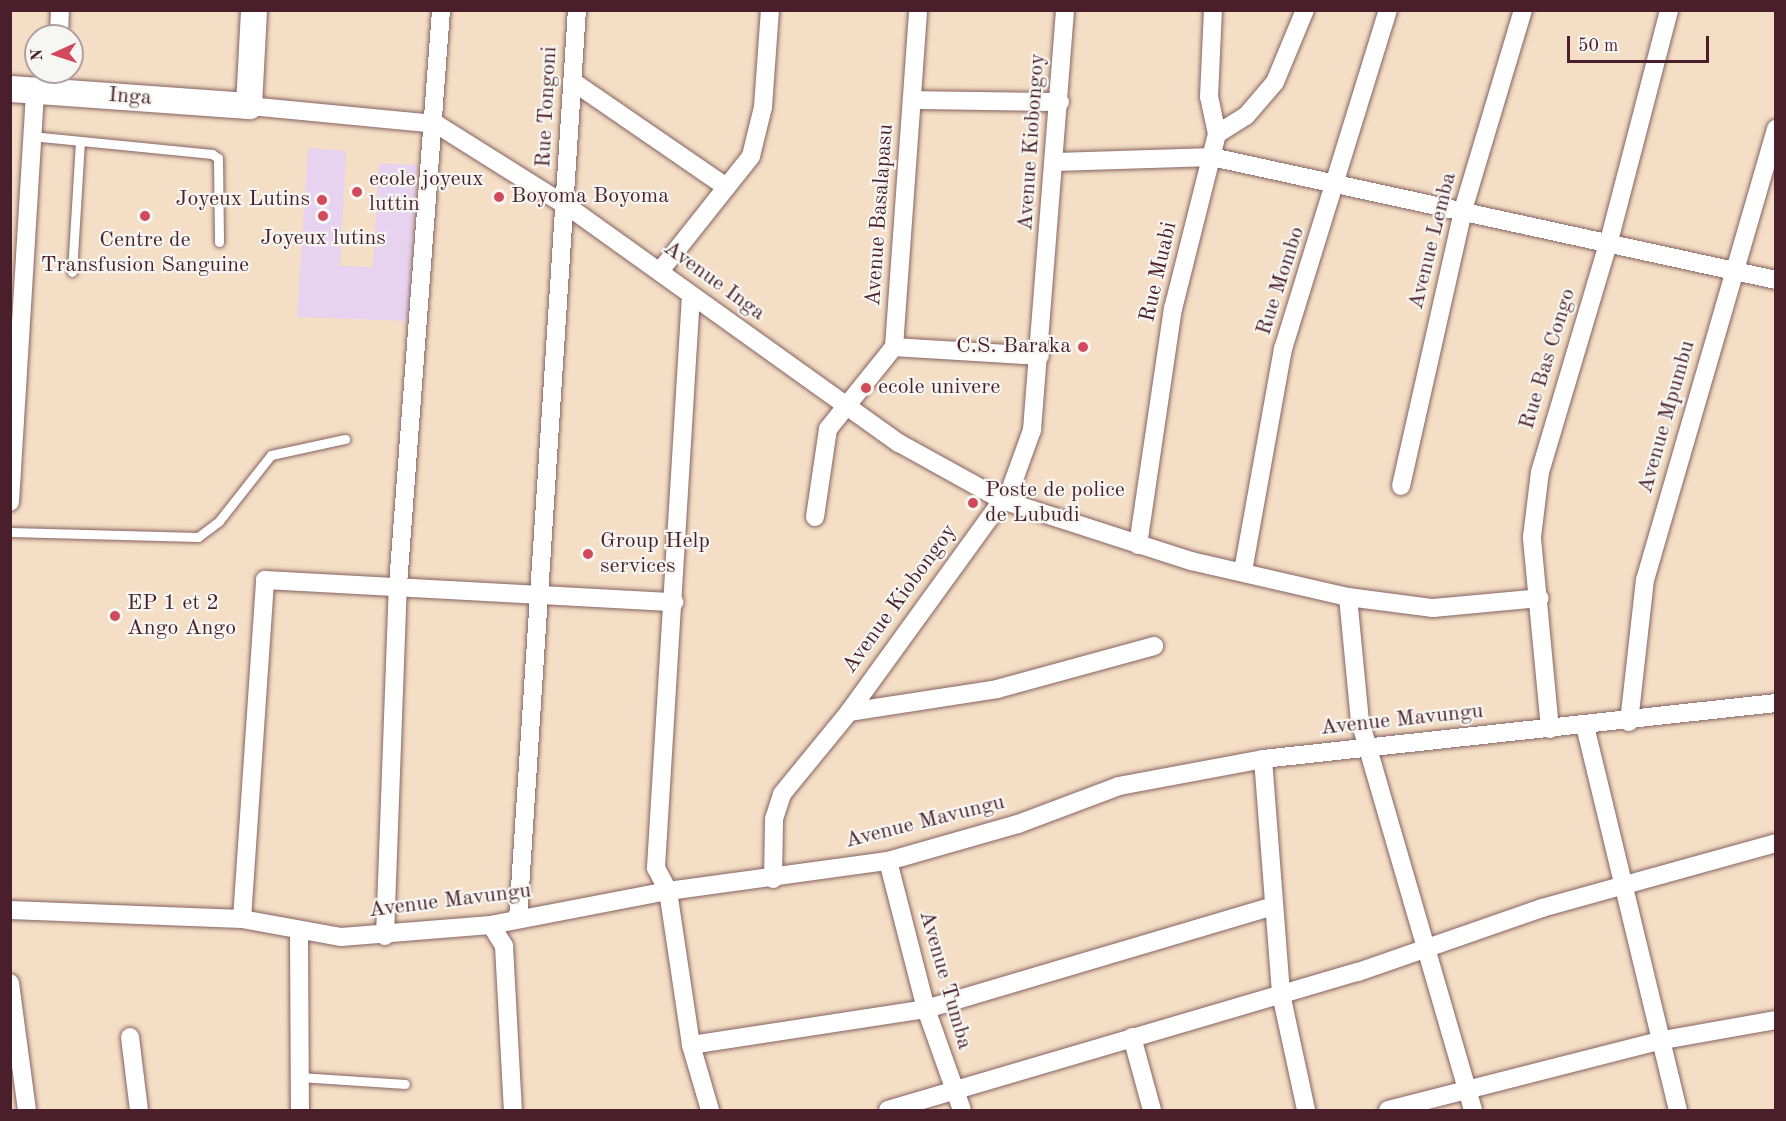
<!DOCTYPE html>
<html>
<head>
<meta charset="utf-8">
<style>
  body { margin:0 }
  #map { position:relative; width:1786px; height:1121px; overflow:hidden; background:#f4dec5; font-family:"Old Standard TT",serif }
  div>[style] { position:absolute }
  .built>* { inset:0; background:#e7d2ef }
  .roads { filter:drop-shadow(0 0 2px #866261) drop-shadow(0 0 2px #866261) }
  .lane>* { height:9px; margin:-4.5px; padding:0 4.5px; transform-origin:4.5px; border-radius:4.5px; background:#fff }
  .street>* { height:18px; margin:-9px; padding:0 9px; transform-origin:9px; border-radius:9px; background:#fff }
  .secondary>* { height:26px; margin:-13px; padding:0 13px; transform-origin:13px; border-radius:13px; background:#fff }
  .dots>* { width:16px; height:16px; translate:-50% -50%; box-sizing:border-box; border:3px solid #f6f6f2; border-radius:50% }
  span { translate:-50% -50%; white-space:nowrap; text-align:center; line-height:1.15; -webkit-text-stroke:4.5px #f6f6f2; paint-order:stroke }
  .street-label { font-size:22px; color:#4a1f2b }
  .poi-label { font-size:22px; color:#4a1f2b }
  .left { translate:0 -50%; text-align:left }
  .right { translate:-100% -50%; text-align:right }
  .frame { position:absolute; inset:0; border:12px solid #4a1f2b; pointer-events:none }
  .north { position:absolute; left:24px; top:24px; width:60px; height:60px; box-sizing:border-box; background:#f6f6f2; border:2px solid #b1a0a2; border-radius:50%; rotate:267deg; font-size:16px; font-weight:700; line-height:24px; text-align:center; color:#4a1f2b }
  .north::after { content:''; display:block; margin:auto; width:21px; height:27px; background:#d1495b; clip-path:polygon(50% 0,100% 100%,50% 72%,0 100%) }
  .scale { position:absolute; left:1567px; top:36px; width:142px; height:27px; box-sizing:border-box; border:3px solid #4a1f2b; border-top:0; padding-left:8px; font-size:18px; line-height:21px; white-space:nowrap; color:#4a1f2b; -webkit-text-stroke:4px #f6f6f2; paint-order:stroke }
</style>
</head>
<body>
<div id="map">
  <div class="built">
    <i style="clip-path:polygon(308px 148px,346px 151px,340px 266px,373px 267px,379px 163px,417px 165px,408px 321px,297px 317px)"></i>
  </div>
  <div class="roads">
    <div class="lane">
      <i style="left:31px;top:136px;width:182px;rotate:5.7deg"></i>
      <i style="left:212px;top:154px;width:7px;rotate:34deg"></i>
      <i style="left:218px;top:158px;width:84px;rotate:89.3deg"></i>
      <i style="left:72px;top:272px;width:131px;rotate:-86.5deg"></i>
      <i style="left:10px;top:532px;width:188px;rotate:1.5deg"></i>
      <i style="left:198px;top:537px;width:26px;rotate:-37deg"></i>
      <i style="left:219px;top:521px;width:84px;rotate:-51.8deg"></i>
      <i style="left:271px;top:455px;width:76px;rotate:-12.2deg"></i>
      <i style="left:300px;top:1077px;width:105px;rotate:3.8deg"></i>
    </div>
    <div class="street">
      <i style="left:59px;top:36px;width:26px;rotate:-88deg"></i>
      <i style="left:572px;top:81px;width:187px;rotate:34.5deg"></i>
      <i style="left:55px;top:91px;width:19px;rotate:-87deg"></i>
      <i style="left:912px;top:100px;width:148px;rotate:0.8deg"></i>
      <i style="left:249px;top:106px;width:188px;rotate:5.5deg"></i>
      <i style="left:436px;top:124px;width:162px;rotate:32.1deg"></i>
      <i style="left:573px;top:210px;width:401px;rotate:35.6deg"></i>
      <i style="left:899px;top:443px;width:118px;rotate:29deg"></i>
      <i style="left:1002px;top:500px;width:199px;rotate:17.9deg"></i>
      <i style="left:1191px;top:561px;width:161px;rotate:12.9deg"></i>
      <i style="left:1348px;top:597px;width:86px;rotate:7.4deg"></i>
      <i style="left:1433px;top:608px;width:107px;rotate:-5.3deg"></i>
      <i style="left:1217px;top:134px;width:34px;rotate:-32deg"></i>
      <i style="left:1246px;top:116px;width:45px;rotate:-49.5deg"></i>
      <i style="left:1275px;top:82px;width:78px;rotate:-67.4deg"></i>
      <i style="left:1057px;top:162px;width:155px;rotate:-1.8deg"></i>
      <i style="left:1212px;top:157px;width:577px;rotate:12.3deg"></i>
      <i style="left:660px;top:271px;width:147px;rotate:-51.6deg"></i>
      <i style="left:751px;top:156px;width:50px;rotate:-76.2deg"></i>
      <i style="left:763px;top:107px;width:97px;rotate:-85.9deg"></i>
      <i style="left:691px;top:295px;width:574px;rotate:93.5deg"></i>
      <i style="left:656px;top:868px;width:26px;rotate:62deg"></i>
      <i style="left:668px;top:891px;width:156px;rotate:81.5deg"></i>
      <i style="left:691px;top:1045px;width:68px;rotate:73.7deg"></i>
      <i style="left:894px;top:347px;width:146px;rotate:3.5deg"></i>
      <i style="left:1401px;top:486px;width:283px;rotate:-77.3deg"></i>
      <i style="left:1463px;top:210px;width:209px;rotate:-73.3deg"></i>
      <i style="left:10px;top:502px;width:413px;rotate:-86.5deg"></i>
      <i style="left:815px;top:517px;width:89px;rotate:-81.6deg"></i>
      <i style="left:828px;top:429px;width:105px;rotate:-51.2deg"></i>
      <i style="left:894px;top:347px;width:338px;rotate:-85.9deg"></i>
      <i style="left:1138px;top:545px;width:239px;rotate:-81.6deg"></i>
      <i style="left:1173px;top:309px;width:180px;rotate:-75.9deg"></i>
      <i style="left:1217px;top:134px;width:38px;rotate:-102deg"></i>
      <i style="left:1209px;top:97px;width:87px;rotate:-87.4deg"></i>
      <i style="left:1243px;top:571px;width:226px;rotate:-79.8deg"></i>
      <i style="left:1283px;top:349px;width:355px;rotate:-72.8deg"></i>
      <i style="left:1348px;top:597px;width:125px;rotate:84.5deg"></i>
      <i style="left:1360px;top:721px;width:405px;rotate:73.8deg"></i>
      <i style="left:849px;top:712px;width:150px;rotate:-8.8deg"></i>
      <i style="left:997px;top:689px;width:163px;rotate:-15.3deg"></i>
      <i style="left:1629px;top:722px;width:143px;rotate:-83.6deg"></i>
      <i style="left:1645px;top:580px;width:470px;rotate:-73.8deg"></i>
      <i style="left:1585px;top:726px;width:395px;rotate:76.4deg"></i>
      <i style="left:1550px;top:729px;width:193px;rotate:-95.4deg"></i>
      <i style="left:1532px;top:537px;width:65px;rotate:-83deg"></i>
      <i style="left:1540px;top:472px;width:241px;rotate:-73.4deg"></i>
      <i style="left:1609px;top:241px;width:239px;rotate:-75.4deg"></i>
      <i style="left:1263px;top:759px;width:236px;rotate:85.6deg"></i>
      <i style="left:1281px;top:994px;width:119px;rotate:77.8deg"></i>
      <i style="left:888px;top:861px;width:153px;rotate:75.6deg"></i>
      <i style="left:926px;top:1009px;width:107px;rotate:70.4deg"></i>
      <i style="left:773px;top:879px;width:60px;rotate:-89deg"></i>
      <i style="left:774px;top:819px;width:26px;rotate:-72deg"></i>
      <i style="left:782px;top:794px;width:106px;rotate:-50.7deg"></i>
      <i style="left:849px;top:712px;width:276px;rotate:-54.1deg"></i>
      <i style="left:1011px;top:488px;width:62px;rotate:-70.1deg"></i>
      <i style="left:1032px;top:430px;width:421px;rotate:-85.5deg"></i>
      <i style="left:10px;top:910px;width:232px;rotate:2.2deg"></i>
      <i style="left:242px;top:919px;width:101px;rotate:10.3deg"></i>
      <i style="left:341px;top:937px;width:150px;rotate:-4.6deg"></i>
      <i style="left:491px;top:925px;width:180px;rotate:-10.9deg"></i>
      <i style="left:668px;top:891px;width:222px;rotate:-7.8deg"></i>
      <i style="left:888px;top:861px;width:135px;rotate:-15.9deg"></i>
      <i style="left:1018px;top:824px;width:108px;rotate:-20.6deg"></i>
      <i style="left:1119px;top:786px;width:147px;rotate:-10.6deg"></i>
      <i style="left:1263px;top:759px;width:516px;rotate:-6.23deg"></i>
      <i style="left:242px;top:919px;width:340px;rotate:-86.1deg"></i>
      <i style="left:265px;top:580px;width:410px;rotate:3.1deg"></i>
      <i style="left:518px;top:919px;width:911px;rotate:-86.29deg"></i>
      <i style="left:491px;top:925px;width:25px;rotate:58deg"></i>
      <i style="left:504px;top:946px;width:164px;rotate:86.9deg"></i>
      <i style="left:299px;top:933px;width:177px;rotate:89.7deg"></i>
      <i style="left:385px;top:936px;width:351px;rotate:-87.9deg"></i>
      <i style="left:398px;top:585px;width:577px;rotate:-85.72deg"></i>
      <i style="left:10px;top:983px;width:128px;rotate:82.4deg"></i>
      <i style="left:130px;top:1037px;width:74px;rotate:83deg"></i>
      <i style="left:1132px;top:1037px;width:76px;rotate:74.7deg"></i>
      <i style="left:691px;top:1045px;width:238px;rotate:-8.7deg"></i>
      <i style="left:926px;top:1009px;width:362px;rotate:-16.5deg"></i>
      <i style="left:888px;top:1110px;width:490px;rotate:-16.4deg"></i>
      <i style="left:1358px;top:972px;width:195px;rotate:-19.2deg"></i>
      <i style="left:1542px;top:908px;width:243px;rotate:-15.5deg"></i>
      <i style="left:1388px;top:1110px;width:284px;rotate:-14.3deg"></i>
      <i style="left:1663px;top:1040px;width:115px;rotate:-10deg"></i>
    </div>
    <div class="secondary">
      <i style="left:10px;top:89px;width:240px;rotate:4.1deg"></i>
      <i style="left:249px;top:106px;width:96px;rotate:-87deg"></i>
    </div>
  </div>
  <div class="dots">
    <i style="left:357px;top:192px;background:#d1495b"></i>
    <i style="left:499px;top:197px;background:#d1495b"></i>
    <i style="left:322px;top:200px;background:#d1495b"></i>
    <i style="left:145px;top:216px;background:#d1495b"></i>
    <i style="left:323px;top:216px;background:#d1495b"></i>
    <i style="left:1083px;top:347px;background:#d1495b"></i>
    <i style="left:866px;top:388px;background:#d1495b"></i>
    <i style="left:973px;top:503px;background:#d1495b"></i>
    <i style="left:588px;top:554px;background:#d1495b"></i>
    <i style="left:115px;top:616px;background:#d1495b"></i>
  </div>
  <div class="street-label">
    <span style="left:130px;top:97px;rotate:4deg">Inga</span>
    <span style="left:547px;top:107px;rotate:-87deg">Rue Tongoni</span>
    <span style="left:1032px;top:142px;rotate:-86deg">Avenue Kiobongoy</span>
    <span style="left:880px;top:215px;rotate:-86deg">Avenue Basalapasu</span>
    <span style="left:1433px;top:241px;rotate:-76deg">Avenue Lemba</span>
    <span style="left:1159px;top:272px;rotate:-77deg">Rue Muabi</span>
    <span style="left:714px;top:281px;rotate:36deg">Avenue Inga</span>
    <span style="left:1281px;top:281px;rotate:-72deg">Rue Mombo</span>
    <span style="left:1548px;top:359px;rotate:-73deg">Rue Bas Congo</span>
    <span style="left:1667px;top:417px;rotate:-74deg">Avenue Mpumbu</span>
    <span style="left:900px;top:599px;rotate:-54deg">Avenue Kiobongoy</span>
    <span style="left:1402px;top:720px;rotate:-6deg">Avenue Mavungu</span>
    <span style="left:925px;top:822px;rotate:-14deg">Avenue Mavungu</span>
    <span style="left:450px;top:901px;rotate:-7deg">Avenue Mavungu</span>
    <span style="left:945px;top:980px;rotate:74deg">Avenue Tumba</span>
  </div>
  <div class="poi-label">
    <span class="left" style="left:369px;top:192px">ecole joyeux<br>luttin</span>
    <span class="left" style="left:511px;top:197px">Boyoma Boyoma</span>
    <span class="right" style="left:310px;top:200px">Joyeux Lutins</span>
    <span style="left:323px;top:239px">Joyeux lutins</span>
    <span style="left:145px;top:253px">Centre de<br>Transfusion Sanguine</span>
    <span class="right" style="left:1071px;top:347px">C.S. Baraka</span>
    <span class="left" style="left:878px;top:388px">ecole univere</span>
    <span class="left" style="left:985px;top:503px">Poste de police<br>de Lubudi</span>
    <span class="left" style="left:600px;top:554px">Group Help<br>services</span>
    <span class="left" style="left:127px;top:616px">EP 1 et 2<br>Ango Ango</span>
  </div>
  <div class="frame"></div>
  <div class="north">N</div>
  <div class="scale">50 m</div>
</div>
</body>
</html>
